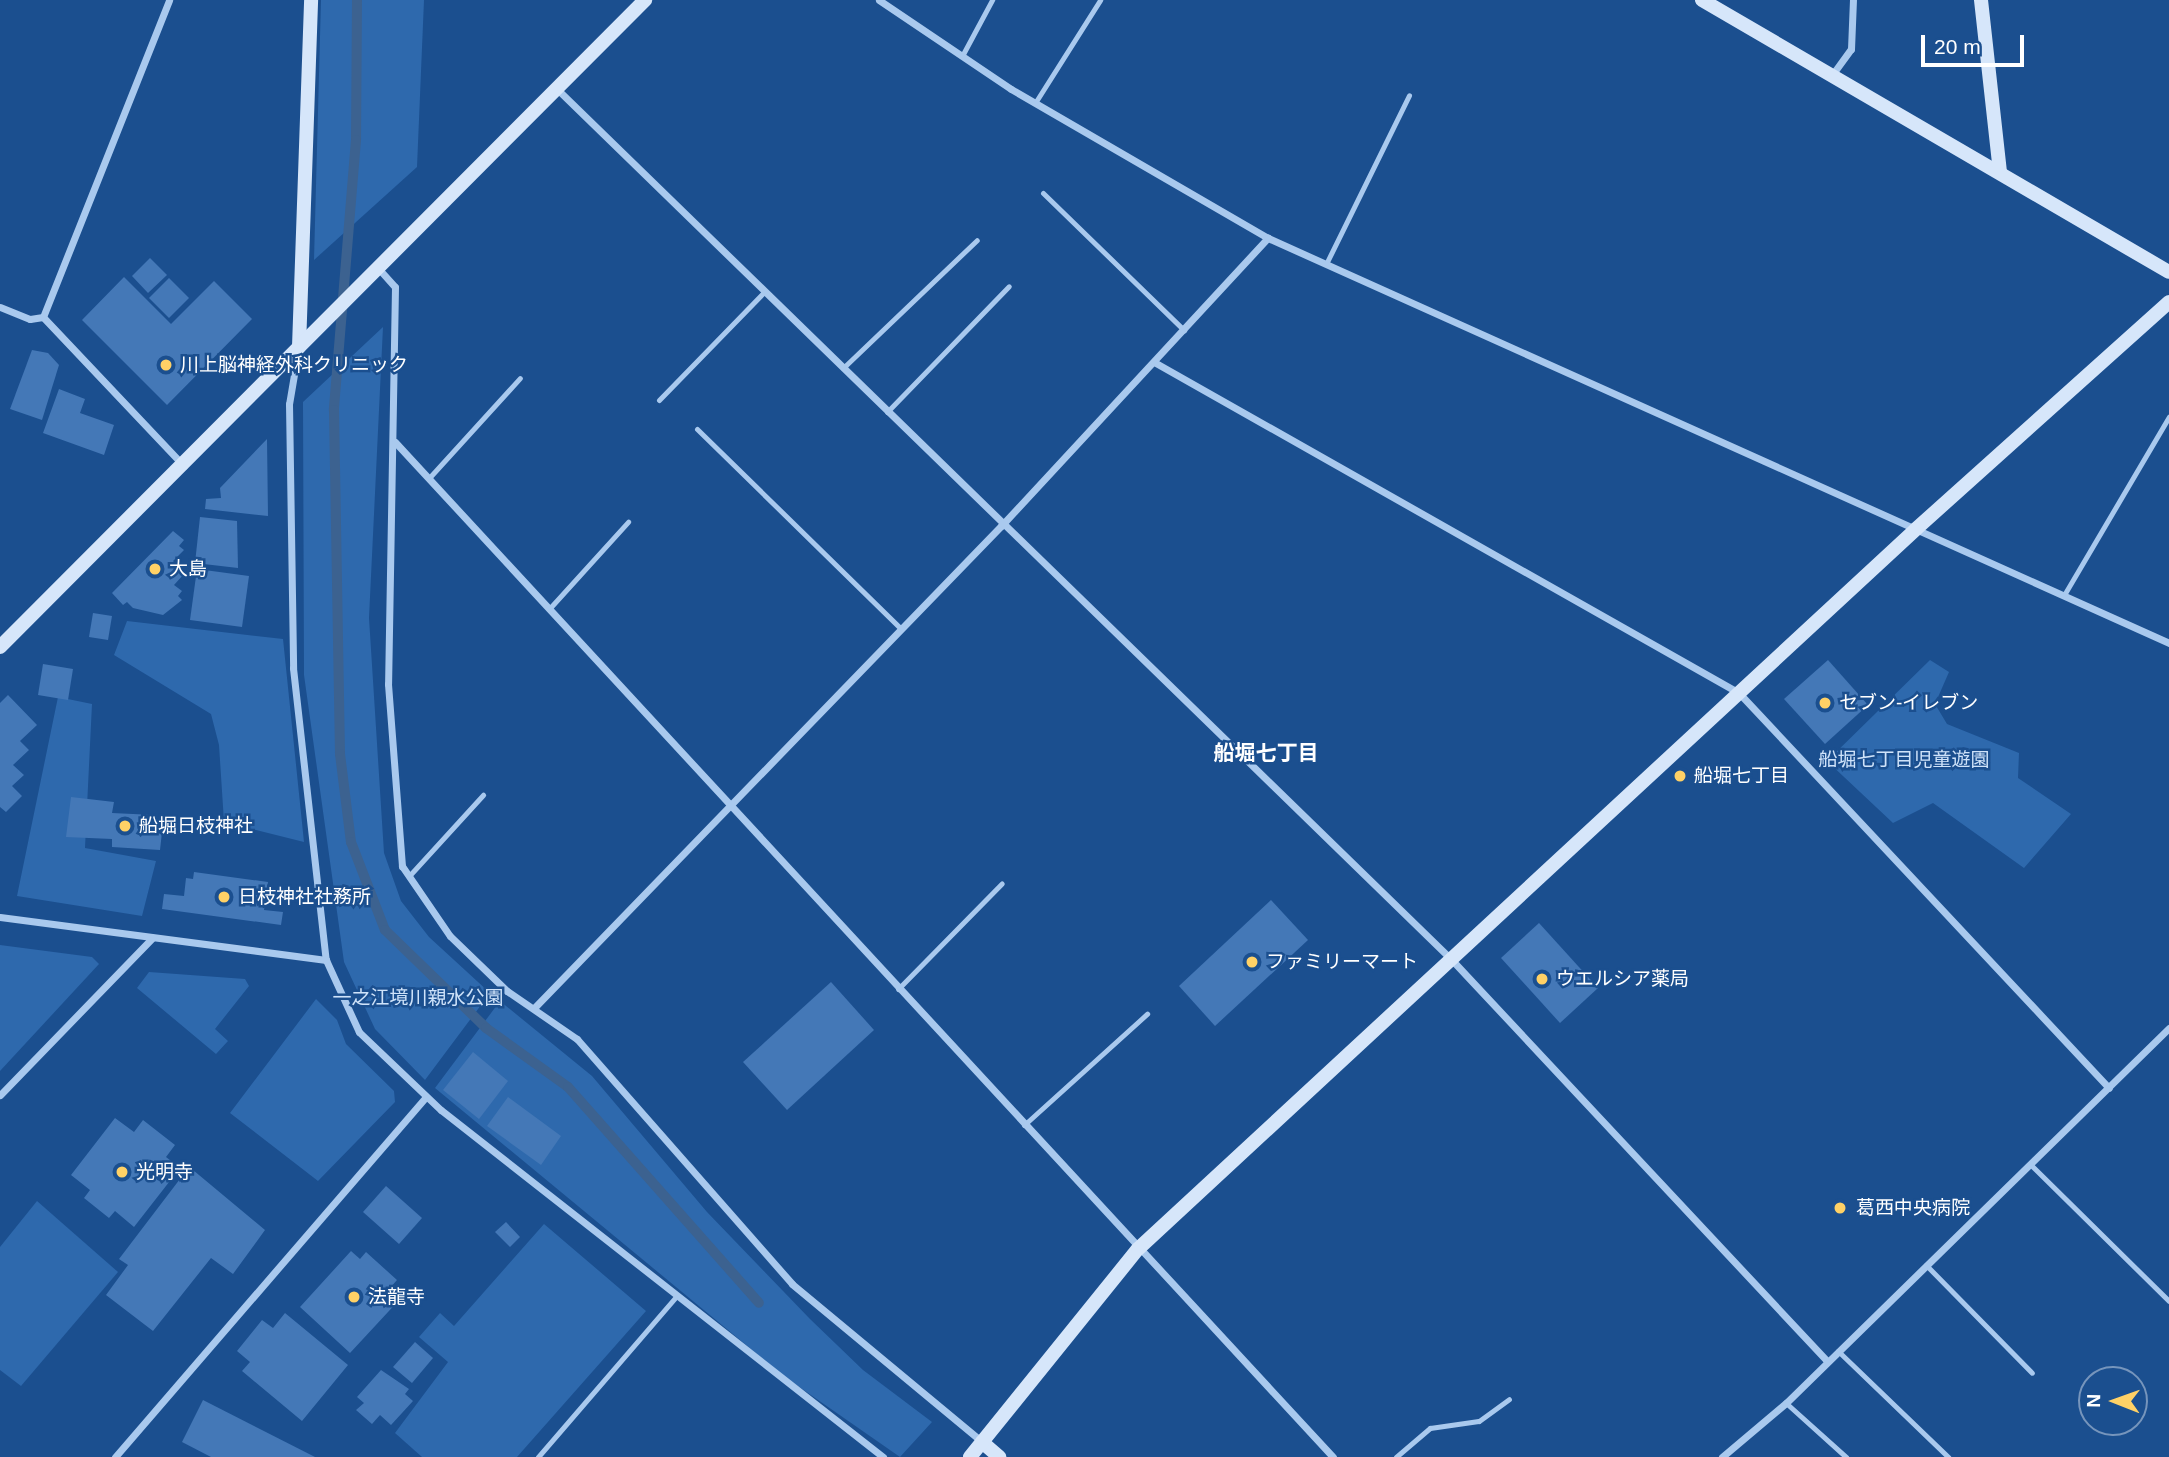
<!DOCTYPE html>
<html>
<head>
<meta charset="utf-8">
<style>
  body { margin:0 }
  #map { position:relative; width:2169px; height:1457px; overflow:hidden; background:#1b4f8f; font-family:Helvetica,"Noto Sans JP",sans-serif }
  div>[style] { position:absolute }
  .green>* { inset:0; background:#2e69ad }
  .stream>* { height:10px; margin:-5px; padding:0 5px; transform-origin:5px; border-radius:5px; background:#3c6290 }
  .building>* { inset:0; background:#4478b7 }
  .lane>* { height:5px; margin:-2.5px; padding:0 2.5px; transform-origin:2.5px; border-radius:2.5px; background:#a9c9ee }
  .street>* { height:7px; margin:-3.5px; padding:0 3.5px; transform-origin:3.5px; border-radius:3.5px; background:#a9c9ee }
  .secondary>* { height:14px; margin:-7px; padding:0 7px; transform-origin:7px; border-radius:7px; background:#d6e6fa }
  .dots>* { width:19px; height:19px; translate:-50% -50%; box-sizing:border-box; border:4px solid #1b4f8f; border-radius:50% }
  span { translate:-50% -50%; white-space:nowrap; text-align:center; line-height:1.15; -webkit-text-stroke:5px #1b4f8f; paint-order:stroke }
  .poi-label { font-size:19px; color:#fff }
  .left { translate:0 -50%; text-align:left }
  .park-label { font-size:19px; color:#cfe3fa }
  .neighbourhood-label { font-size:21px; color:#fff; font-weight:700 }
  .north { position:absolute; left:2078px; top:1366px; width:70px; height:70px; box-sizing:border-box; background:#1b4f8f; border:2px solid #7695bc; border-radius:50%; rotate:271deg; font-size:19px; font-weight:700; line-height:28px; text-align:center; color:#fff }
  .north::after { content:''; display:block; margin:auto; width:24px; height:32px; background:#ffd166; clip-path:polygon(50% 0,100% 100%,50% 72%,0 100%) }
  .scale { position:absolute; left:1921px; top:35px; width:103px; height:32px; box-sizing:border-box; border:4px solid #fff; border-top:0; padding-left:9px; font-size:21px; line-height:24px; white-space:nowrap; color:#fff; -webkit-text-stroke:5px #1b4f8f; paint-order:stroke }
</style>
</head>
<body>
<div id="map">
  <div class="green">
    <i style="clip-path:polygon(321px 0,424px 0,417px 167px,314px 260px)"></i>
    <i style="clip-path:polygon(383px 327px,369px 618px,384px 853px,401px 901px,429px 937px,490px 993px,425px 1080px,375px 1029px,344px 962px,304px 675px,303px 402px)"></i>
    <i style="clip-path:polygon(127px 621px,283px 639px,304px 842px,224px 822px,219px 745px,211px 714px,114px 655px)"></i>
    <i style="clip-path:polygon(1930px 660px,1949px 672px,1935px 704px,1947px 724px,2019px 753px,2018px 778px,2071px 814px,2024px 868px,1933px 803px,1893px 823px,1827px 761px)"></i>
    <i style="clip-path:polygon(58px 697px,92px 704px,85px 848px,156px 861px,142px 916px,17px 896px)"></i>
    <i style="clip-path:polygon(0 945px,92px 957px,99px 964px,0 1071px)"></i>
    <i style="clip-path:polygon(149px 972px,245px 979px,249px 986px,215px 1029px,228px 1041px,216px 1054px,137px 988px)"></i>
    <i style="clip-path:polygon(316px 999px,337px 1020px,346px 1044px,394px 1091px,395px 1102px,318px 1181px,230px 1113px)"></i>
    <i style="clip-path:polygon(500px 1001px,592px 1076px,707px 1212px,810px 1319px,863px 1370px,932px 1422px,900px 1457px,785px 1377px,435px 1088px)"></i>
    <i style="clip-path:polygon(37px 1201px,118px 1272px,21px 1386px,0 1370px,0 1247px)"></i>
    <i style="clip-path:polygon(544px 1224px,646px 1311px,517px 1457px,422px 1457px,395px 1433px,448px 1362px,419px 1337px,440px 1313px,454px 1326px)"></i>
  </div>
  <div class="stream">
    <i style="left:357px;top:0;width:140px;rotate:90.4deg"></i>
    <i style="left:356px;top:140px;width:271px;rotate:94.7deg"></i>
    <i style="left:334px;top:410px;width:344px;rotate:89deg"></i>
    <i style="left:340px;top:754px;width:89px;rotate:82.9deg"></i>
    <i style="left:351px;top:842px;width:94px;rotate:68.9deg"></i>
    <i style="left:385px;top:930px;width:141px;rotate:44.1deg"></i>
    <i style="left:486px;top:1028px;width:101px;rotate:35.7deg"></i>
    <i style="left:568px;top:1087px;width:288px;rotate:48.5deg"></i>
  </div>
  <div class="building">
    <i style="clip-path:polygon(150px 258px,167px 275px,148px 293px,132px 276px)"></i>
    <i style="clip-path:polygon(124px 277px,171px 324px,214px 281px,252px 319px,167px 405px,82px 320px)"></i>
    <i style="clip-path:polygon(169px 278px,189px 298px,169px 318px,149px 298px)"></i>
    <i style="clip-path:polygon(32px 350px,48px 353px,59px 365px,42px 420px,10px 409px)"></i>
    <i style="clip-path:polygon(59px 389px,85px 399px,80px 413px,114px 425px,104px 455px,43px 433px)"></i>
    <i style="clip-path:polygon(267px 439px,268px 516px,205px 509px,206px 499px,221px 498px,220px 488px)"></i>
    <i style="clip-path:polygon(200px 517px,237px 521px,238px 568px,195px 563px)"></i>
    <i style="clip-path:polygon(173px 531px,184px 540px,179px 546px,184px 550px,173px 561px,184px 574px,174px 585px,182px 591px,178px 596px,182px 600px,163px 615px,133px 608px,127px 602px,123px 605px,112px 593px)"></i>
    <i style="clip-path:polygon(197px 569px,249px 576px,242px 627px,190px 620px)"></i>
    <i style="clip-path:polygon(93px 613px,112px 616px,108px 640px,89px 637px)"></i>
    <i style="clip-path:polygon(1828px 660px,1868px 705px,1825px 744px,1784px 699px)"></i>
    <i style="clip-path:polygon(43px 664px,73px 669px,68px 700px,38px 695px)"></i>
    <i style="clip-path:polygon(8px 695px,37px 725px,20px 741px,29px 750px,13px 765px,24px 775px,12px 786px,22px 796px,6px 812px,0 807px,0 703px)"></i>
    <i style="clip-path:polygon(71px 797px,114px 802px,112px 813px,154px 815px,152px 822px,163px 823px,160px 850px,112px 847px,112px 839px,66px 837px)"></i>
    <i style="clip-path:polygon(194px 872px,268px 882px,264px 910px,283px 912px,281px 925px,162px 909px,164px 894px,184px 896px,186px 878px,193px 879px)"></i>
    <i style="clip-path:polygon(1271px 900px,1308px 940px,1215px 1026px,1179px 986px)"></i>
    <i style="clip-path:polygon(1539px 923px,1598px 988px,1560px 1023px,1501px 958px)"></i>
    <i style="clip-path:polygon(831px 982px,874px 1030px,787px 1110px,743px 1062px)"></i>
    <i style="clip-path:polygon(473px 1052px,508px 1081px,479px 1119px,443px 1090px)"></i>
    <i style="clip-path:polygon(508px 1097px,561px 1136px,541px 1165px,487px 1126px)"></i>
    <i style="clip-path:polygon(115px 1118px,134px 1132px,143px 1120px,175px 1145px,166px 1157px,180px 1168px,134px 1227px,115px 1211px,109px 1218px,84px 1198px,90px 1190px,71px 1175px)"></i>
    <i style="clip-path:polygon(193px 1170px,265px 1230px,233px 1274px,211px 1258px,153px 1331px,106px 1295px,128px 1265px,119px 1259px,183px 1175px,188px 1179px)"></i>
    <i style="clip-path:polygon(386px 1186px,422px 1218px,399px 1244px,363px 1212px)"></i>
    <i style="clip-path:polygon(506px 1222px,520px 1237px,510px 1247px,495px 1232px)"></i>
    <i style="clip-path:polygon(351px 1251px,360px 1259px,366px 1252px,397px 1280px,390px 1288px,401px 1298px,350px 1353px,300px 1307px)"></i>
    <i style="clip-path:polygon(285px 1313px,348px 1365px,302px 1421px,242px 1371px,250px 1362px,237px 1351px,262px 1320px,273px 1328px)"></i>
    <i style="clip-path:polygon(415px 1342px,433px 1358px,412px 1383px,393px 1367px)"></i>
    <i style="clip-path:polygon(381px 1370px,409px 1389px,405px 1394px,413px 1401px,391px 1425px,380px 1415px,372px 1424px,356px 1410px,364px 1403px,357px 1397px)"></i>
    <i style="clip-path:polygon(203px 1400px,315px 1457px,211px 1457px,182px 1442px)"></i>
  </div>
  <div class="lane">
    <i style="left:962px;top:56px;width:64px;rotate:-61.8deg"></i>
    <i style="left:1035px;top:103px;width:122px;rotate:-57.7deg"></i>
    <i style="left:1043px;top:193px;width:197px;rotate:44.2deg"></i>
    <i style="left:1326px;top:264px;width:188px;rotate:-63.8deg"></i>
    <i style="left:843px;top:368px;width:185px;rotate:-43.7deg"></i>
    <i style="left:659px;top:400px;width:151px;rotate:-45.8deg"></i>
    <i style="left:887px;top:412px;width:175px;rotate:-45.9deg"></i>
    <i style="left:697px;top:429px;width:286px;rotate:44.4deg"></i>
    <i style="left:429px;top:478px;width:135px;rotate:-47.7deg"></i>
    <i style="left:2064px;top:595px;width:207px;rotate:-59.5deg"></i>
    <i style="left:549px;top:609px;width:118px;rotate:-47.8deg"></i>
    <i style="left:409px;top:876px;width:110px;rotate:-47.6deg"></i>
    <i style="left:898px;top:989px;width:148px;rotate:-45.5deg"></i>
    <i style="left:1024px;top:1125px;width:166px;rotate:-42.1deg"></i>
    <i style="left:2030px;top:1164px;width:195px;rotate:44.6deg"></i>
    <i style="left:1926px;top:1265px;width:151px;rotate:45.5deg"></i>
    <i style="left:1838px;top:1351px;width:153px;rotate:43.9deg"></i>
    <i style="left:1786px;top:1403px;width:81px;rotate:42deg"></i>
    <i style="left:538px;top:1457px;width:210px;rotate:-49.3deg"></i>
    <i style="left:1396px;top:1457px;width:45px;rotate:-40.5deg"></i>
    <i style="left:1430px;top:1428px;width:49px;rotate:-8.1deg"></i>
    <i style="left:1479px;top:1421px;width:37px;rotate:-36deg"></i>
  </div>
  <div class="street">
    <i style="left:879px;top:0;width:159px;rotate:34deg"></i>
    <i style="left:1011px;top:89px;width:297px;rotate:30.1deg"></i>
    <i style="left:1268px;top:238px;width:988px;rotate:24.2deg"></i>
    <i style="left:1832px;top:75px;width:32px;rotate:-54deg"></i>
    <i style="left:1851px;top:49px;width:49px;rotate:-87.7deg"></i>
    <i style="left:557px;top:89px;width:1247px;rotate:44.22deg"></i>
    <i style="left:1451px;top:959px;width:550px;rotate:46.91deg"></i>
    <i style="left:378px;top:268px;width:25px;rotate:48deg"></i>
    <i style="left:395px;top:287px;width:397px;rotate:91deg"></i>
    <i style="left:388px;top:684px;width:183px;rotate:85.6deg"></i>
    <i style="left:402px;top:866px;width:85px;rotate:55.6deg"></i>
    <i style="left:450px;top:936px;width:79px;rotate:44deg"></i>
    <i style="left:507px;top:991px;width:85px;rotate:34.4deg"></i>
    <i style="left:577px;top:1039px;width:326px;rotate:48.7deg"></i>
    <i style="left:792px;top:1284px;width:247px;rotate:39.7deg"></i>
    <i style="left:0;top:307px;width:32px;rotate:22deg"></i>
    <i style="left:30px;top:319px;width:13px;rotate:-9deg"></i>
    <i style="left:43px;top:317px;width:205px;rotate:46.6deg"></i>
    <i style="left:43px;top:317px;width:341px;rotate:-68.3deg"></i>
    <i style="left:298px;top:351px;width:54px;rotate:99.6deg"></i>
    <i style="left:289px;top:404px;width:264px;rotate:89.1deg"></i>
    <i style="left:293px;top:668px;width:294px;rotate:83.6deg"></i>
    <i style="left:326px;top:960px;width:79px;rotate:65.4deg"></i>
    <i style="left:359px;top:1032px;width:113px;rotate:43.6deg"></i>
    <i style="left:441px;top:1110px;width:562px;rotate:38.13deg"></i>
    <i style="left:1154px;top:362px;width:672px;rotate:29.5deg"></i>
    <i style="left:1739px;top:693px;width:541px;rotate:46.87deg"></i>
    <i style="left:395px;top:442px;width:1382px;rotate:47.26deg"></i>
    <i style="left:0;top:917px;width:329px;rotate:7.5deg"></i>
    <i style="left:534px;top:1008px;width:671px;rotate:-45.91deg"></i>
    <i style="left:1001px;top:526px;width:393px;rotate:-47.2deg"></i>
    <i style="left:0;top:1095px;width:219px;rotate:-45.9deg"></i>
    <i style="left:115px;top:1457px;width:476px;rotate:-49.2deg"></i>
    <i style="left:1722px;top:1457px;width:84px;rotate:-40.2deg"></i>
    <i style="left:1786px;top:1403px;width:536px;rotate:-44.4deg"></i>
  </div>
  <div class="secondary">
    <i style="left:1702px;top:0;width:540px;rotate:30.22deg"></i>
    <i style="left:1981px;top:0;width:172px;rotate:83.7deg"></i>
    <i style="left:299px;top:347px;width:347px;rotate:-88deg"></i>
    <i style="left:0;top:647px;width:914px;rotate:-45.09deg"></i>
    <i style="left:982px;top:1442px;width:23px;rotate:41deg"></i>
    <i style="left:970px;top:1457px;width:267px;rotate:-51.1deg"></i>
    <i style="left:1138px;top:1249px;width:1060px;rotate:-42.78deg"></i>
    <i style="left:1916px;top:529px;width:340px;rotate:-41.9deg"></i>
  </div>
  <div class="dots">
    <i style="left:166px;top:365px;background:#ffd166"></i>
    <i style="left:155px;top:569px;background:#ffd166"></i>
    <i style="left:1825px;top:703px;background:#ffd166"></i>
    <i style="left:1680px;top:776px;background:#ffd166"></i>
    <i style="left:125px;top:826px;background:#ffd166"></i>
    <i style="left:224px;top:897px;background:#ffd166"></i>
    <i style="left:1252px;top:962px;background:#ffd166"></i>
    <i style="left:1542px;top:979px;background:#ffd166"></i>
    <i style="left:122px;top:1172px;background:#ffd166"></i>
    <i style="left:1840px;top:1208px;background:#ffd166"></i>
    <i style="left:354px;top:1297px;background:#ffd166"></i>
  </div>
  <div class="poi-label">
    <span class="left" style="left:180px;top:365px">川上脳神経外科クリニック</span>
    <span class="left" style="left:169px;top:569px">大島</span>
    <span class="left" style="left:1839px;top:703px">セブン-イレブン</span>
    <span class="left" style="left:1694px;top:776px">船堀七丁目</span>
    <span class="left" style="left:139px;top:826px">船堀日枝神社</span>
    <span class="left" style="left:238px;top:897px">日枝神社社務所</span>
    <span class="left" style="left:1266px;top:962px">ファミリーマート</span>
    <span class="left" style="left:1556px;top:979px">ウエルシア薬局</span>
    <span class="left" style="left:136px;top:1172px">光明寺</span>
    <span class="left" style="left:1856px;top:1208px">葛西中央病院</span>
    <span class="left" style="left:368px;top:1297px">法龍寺</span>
  </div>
  <div class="park-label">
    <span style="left:1904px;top:760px">船堀七丁目児童遊園</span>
    <span style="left:418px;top:998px">一之江境川親水公園</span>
  </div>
  <div class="neighbourhood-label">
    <span style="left:1266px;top:753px">船堀七丁目</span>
  </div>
  <div class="north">N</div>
  <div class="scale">20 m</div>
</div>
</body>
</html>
